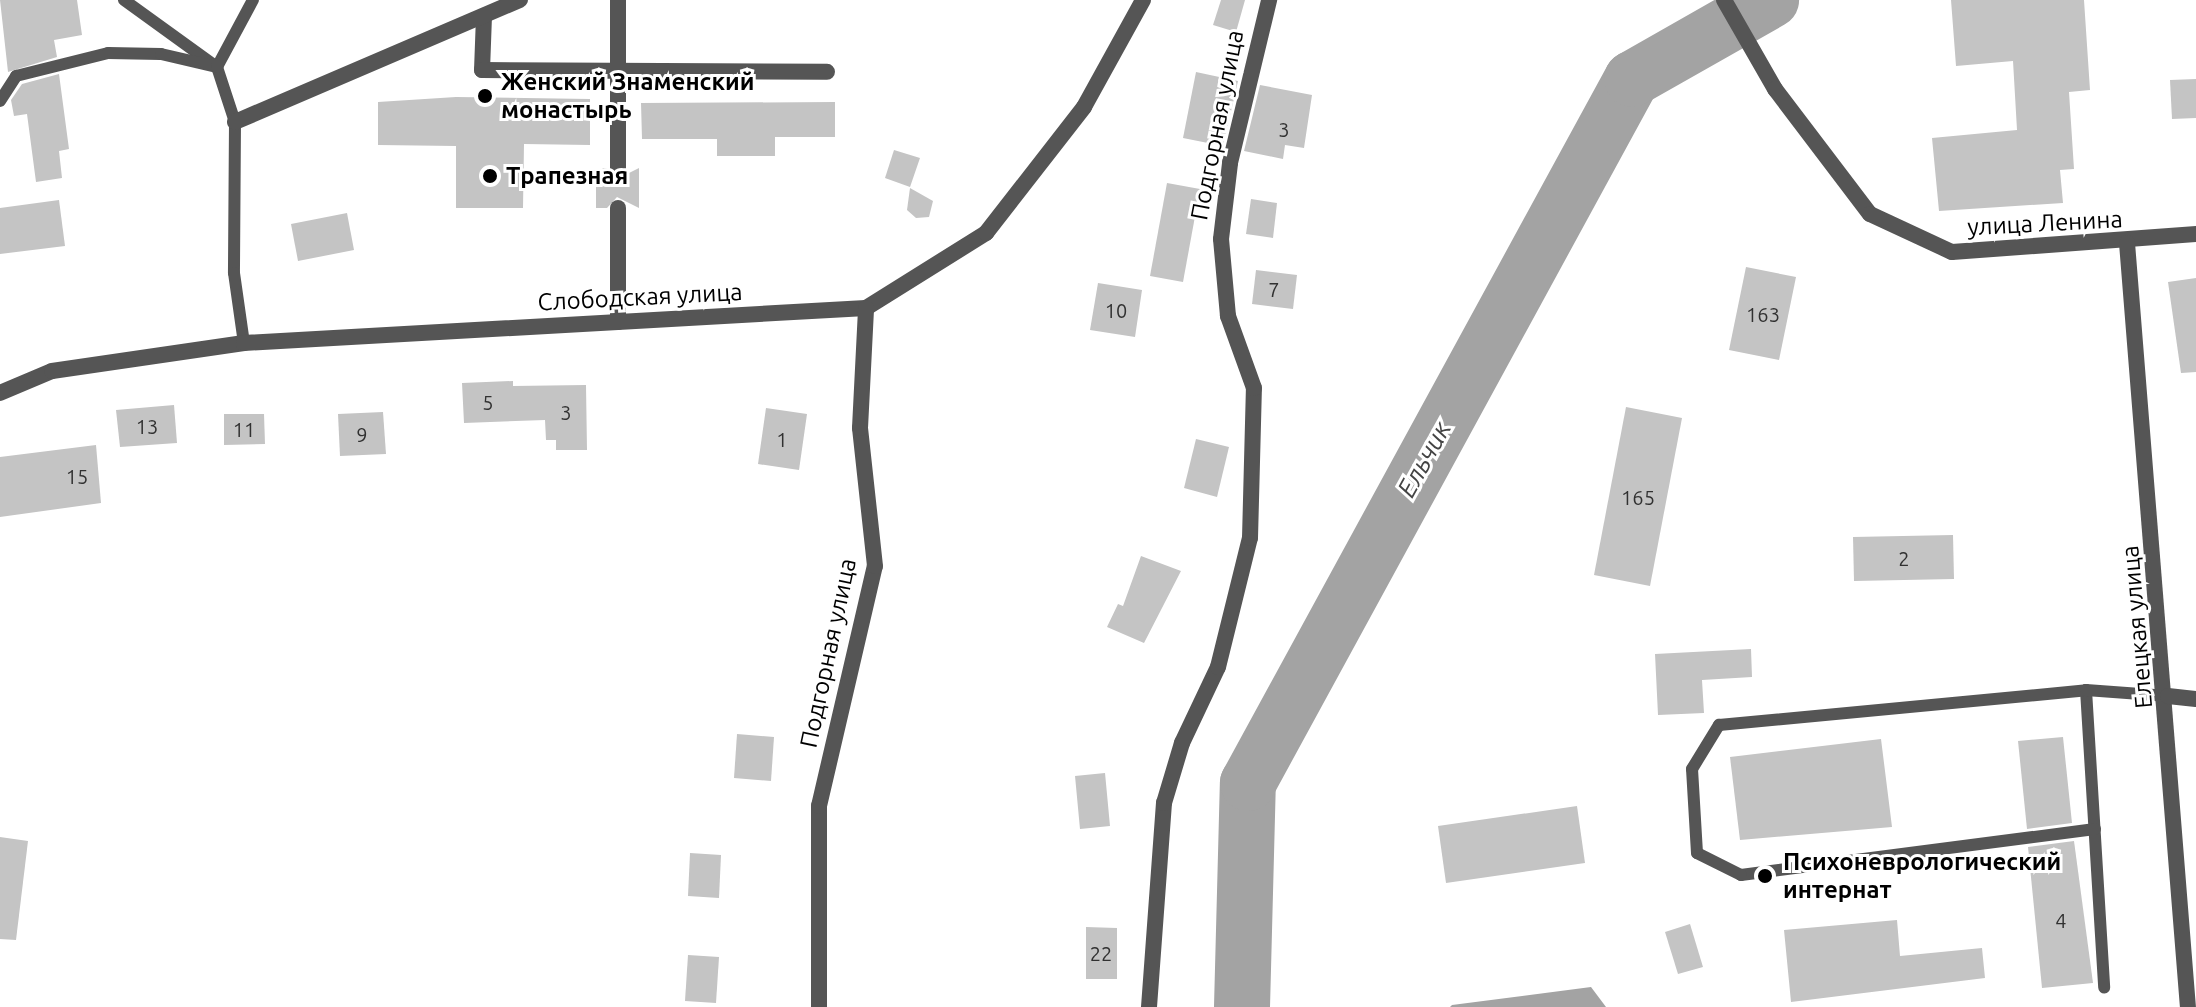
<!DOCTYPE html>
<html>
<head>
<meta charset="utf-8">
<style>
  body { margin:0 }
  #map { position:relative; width:2196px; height:1007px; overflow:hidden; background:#fff; font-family:Ubuntu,sans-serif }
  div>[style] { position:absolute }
  .water>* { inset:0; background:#a3a3a3 }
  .river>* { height:56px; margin:-28px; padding:0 28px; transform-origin:28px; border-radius:28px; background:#a3a3a3 }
  .building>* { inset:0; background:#c4c4c4 }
  .lane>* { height:12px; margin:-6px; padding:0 6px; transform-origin:6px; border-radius:6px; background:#555 }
  .street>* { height:16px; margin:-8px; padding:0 8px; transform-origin:8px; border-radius:8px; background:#555 }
  .dots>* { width:22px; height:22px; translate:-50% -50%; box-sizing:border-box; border:4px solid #fff; border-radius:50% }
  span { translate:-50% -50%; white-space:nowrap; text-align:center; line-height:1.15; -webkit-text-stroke:6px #fff; paint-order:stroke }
  .number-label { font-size:20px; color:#313131 }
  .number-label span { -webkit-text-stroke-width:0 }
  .poi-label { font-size:24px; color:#000; font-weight:700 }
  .left { translate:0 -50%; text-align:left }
  .street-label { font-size:24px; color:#000 }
  .water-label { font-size:26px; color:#444; font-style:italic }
</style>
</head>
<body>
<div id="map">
  <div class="water">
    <i style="clip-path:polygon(1591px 987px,1606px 1007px,1450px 1007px,1452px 1005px)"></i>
  </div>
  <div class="river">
    <i style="left:1242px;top:1007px;width:224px;rotate:-88.5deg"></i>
    <i style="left:1248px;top:783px;width:802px;rotate:-61.39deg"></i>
    <i style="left:1632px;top:79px;width:160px;rotate:-29.6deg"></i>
  </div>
  <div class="building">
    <i style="clip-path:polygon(0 0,77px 0,82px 35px,54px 40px,57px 57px,8px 72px)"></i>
    <i style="clip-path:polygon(1221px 0,1245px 0,1236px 32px,1213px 25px)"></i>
    <i style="clip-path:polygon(1951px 0,2084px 0,2090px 90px,2069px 92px,2074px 169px,2060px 170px,2063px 203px,1939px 211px,1932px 138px,2017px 130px,2013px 61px,1956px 66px)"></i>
    <i style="clip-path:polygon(1196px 72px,1238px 81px,1223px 146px,1183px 138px)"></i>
    <i style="clip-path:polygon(59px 74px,69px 149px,59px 151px,62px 178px,36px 182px,27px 114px,14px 116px,11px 100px,22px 84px)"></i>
    <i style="clip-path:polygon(2196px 79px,2196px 118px,2172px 119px,2170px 80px)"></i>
    <i style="clip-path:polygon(1260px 85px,1312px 95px,1304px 148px,1285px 145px,1283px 159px,1244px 151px)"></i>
    <i style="clip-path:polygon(456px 97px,590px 99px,590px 145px,524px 144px,523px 208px,456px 208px,456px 146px,378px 145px,378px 102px)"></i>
    <i style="clip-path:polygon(835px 102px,835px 137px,775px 137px,775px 156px,717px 156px,717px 139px,642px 139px,641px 103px)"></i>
    <i style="clip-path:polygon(894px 150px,920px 158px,910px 187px,885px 178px)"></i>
    <i style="clip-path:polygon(596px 168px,607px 168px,617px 179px,639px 168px,639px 208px,617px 197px,607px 208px,596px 208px)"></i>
    <i style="clip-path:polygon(1167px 183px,1200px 189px,1183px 282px,1150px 276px)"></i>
    <i style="clip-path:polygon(910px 188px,933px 201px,929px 217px,916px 218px,907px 210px)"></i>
    <i style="clip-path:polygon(1251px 199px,1277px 203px,1273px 238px,1246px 234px)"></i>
    <i style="clip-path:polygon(59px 200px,65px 246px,0 254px,0 208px)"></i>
    <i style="clip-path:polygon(347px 213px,354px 250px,298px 261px,291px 224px)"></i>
    <i style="clip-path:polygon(1746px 267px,1796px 277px,1779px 360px,1729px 350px)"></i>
    <i style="clip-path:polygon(1256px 270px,1297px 275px,1293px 309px,1252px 304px)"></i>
    <i style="clip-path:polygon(2196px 278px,2196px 372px,2181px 373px,2168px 282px)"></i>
    <i style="clip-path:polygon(1098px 283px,1142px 290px,1135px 337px,1090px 330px)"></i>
    <i style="clip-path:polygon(513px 381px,513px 386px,586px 385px,587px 450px,556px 450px,556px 440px,546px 440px,545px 420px,464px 423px,462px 383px)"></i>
    <i style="clip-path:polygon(174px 405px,177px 443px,120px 447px,116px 410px)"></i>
    <i style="clip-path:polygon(1626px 407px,1682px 418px,1650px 586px,1594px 575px)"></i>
    <i style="clip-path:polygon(766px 408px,807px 414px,799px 470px,758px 464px)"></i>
    <i style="clip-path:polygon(383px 412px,386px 454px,340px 456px,338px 414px)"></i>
    <i style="clip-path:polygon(224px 414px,264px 414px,265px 444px,224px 445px)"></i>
    <i style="clip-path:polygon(1196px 439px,1229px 447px,1217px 497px,1184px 488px)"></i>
    <i style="clip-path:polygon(96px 445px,101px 503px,0 517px,0 457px)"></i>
    <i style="clip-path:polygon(1953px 535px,1954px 579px,1854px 581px,1853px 537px)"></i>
    <i style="clip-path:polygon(1141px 556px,1181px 571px,1144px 643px,1107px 627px,1118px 604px,1123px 606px)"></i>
    <i style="clip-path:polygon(1751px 649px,1752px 677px,1702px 680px,1704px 713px,1658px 715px,1655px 654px)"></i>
    <i style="clip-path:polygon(737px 734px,774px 737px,771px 781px,734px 778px)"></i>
    <i style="clip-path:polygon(2063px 737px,2072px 823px,2027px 829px,2018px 741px)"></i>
    <i style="clip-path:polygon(1881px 739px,1892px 827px,1740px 840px,1730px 757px)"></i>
    <i style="clip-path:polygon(1105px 773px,1110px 826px,1080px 829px,1075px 776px)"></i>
    <i style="clip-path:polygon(1577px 806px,1585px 863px,1446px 883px,1438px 826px)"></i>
    <i style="clip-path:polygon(0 837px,28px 841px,16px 940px,0 939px)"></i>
    <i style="clip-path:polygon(2074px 841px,2093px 983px,2042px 988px,2028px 847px)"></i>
    <i style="clip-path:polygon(690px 853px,721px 855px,719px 898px,688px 896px)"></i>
    <i style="clip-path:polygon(1897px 920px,1900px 956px,1982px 948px,1985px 978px,1791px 1002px,1784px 930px)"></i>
    <i style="clip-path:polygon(1690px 924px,1703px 967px,1678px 974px,1665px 932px)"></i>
    <i style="clip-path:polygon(1086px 927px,1117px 928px,1117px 979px,1086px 979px)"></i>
    <i style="clip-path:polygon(688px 955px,719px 957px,716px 1003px,685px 1001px)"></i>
  </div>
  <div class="lane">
    <i style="left:124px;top:0;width:115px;rotate:35.8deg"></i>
    <i style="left:217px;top:67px;width:58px;rotate:71.9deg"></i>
    <i style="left:235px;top:122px;width:151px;rotate:90.4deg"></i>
    <i style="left:234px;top:273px;width:71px;rotate:81.9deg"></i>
    <i style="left:0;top:101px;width:30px;rotate:-57deg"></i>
    <i style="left:16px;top:76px;width:95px;rotate:-14deg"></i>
    <i style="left:108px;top:53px;width:53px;rotate:1.1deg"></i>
    <i style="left:161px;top:54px;width:57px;rotate:13.1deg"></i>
    <i style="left:217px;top:67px;width:76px;rotate:-61.8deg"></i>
    <i style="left:2086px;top:690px;width:298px;rotate:86.5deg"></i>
    <i style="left:2095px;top:829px;width:357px;rotate:172.6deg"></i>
    <i style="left:1741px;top:875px;width:49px;rotate:-153.4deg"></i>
    <i style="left:1697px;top:853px;width:84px;rotate:-93.4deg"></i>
    <i style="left:1692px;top:769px;width:52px;rotate:-58.5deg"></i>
    <i style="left:1719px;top:725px;width:369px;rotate:-5.4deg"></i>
    <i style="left:2086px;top:690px;width:82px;rotate:4.2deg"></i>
  </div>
  <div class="street">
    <i style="left:1724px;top:0;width:103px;rotate:60.2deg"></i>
    <i style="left:1775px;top:89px;width:157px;rotate:52.8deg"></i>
    <i style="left:1870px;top:214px;width:90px;rotate:24.9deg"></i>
    <i style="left:1952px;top:252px;width:245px;rotate:-4.2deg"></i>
    <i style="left:484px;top:16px;width:54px;rotate:92.1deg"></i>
    <i style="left:482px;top:70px;width:345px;rotate:0.3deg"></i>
    <i style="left:235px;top:122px;width:310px;rotate:-23.2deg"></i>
    <i style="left:618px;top:168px;width:168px;rotate:-90deg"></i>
    <i style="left:618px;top:208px;width:114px;rotate:90deg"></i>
    <i style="left:2127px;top:243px;width:766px;rotate:85.44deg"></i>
    <i style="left:0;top:393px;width:56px;rotate:-22.9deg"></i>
    <i style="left:52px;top:371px;width:194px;rotate:-8.3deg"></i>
    <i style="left:244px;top:343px;width:623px;rotate:-3.22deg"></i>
    <i style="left:866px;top:308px;width:142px;rotate:-32deg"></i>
    <i style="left:986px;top:233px;width:160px;rotate:-52.1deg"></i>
    <i style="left:1084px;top:107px;width:122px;rotate:-61.1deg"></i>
    <i style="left:2168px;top:696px;width:28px;rotate:6deg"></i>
    <i style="left:819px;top:1007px;width:201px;rotate:-90deg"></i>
    <i style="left:819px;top:806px;width:246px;rotate:-76.9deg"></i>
    <i style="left:875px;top:566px;width:139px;rotate:-96.2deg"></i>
    <i style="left:860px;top:428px;width:120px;rotate:-87.1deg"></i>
    <i style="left:1149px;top:1007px;width:205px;rotate:-85.8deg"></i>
    <i style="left:1164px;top:803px;width:63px;rotate:-73.3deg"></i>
    <i style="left:1182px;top:743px;width:84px;rotate:-64.7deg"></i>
    <i style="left:1218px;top:667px;width:133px;rotate:-76.1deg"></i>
    <i style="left:1250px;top:538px;width:150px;rotate:-88.5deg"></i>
    <i style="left:1254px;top:388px;width:77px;rotate:-109.9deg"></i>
    <i style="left:1228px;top:316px;width:77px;rotate:-95.2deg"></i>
    <i style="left:1221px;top:239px;width:77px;rotate:-83.2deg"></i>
    <i style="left:1230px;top:163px;width:168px;rotate:-76.5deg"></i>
  </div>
  <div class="dots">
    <i style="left:485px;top:96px;background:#000"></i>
    <i style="left:490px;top:176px;background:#000"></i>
    <i style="left:1765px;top:876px;background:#000"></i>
  </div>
  <div class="number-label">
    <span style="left:1284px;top:129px">3</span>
    <span style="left:1274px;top:289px">7</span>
    <span style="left:1116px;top:310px">10</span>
    <span style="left:1763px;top:314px">163</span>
    <span style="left:488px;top:402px">5</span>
    <span style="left:566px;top:412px">3</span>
    <span style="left:147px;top:426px">13</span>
    <span style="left:244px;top:429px">11</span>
    <span style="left:362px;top:434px">9</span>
    <span style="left:782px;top:439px">1</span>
    <span style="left:77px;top:476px">15</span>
    <span style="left:1638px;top:497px">165</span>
    <span style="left:1904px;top:558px">2</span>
    <span style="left:2061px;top:920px">4</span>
    <span style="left:1101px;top:953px">22</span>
  </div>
  <div class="poi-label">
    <span class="left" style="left:501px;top:96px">Женский Знаменский<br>монастырь</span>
    <span class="left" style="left:506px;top:176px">Трапезная</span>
    <span class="left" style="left:1783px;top:876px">Психоневрологический<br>интернат</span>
  </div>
  <div class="street-label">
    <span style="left:1217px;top:125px;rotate:-79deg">Подгорная улица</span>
    <span style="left:2045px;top:223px;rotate:-3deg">улица Ленина</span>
    <span style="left:640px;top:297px;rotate:-3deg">Слободская улица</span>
    <span style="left:2137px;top:627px;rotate:-95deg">Елецкая улица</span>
    <span style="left:828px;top:653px;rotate:-78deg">Подгорная улица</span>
  </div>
  <div class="water-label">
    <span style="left:1424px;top:459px;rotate:-61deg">Ельчик</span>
  </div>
</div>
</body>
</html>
